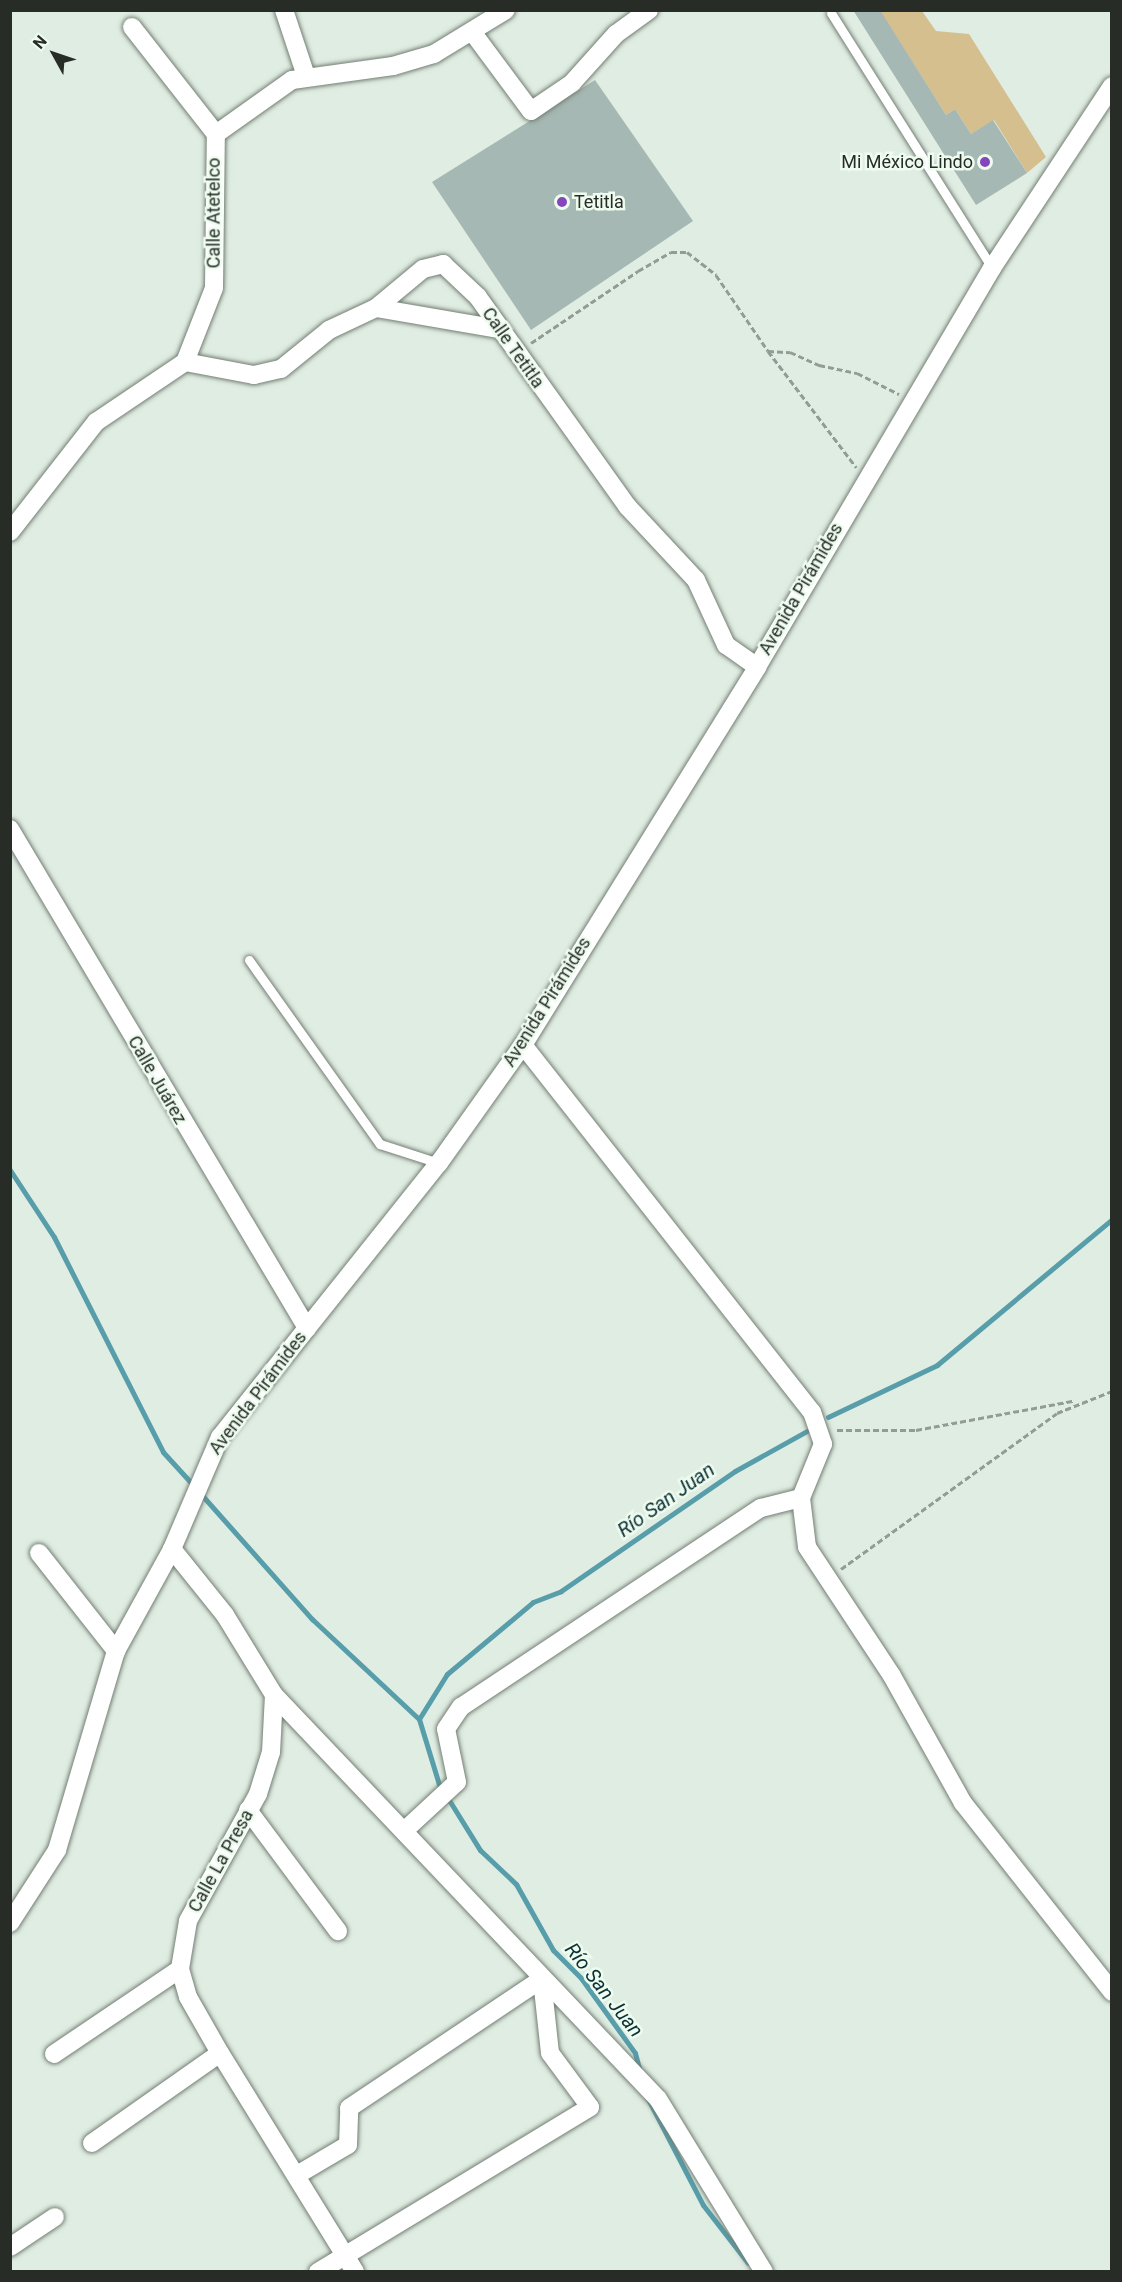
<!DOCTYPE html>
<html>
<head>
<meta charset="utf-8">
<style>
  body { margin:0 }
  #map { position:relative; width:1122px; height:2282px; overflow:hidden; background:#e0ede2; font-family:Roboto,sans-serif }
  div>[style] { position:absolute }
  .green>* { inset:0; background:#d6bf8f }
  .stream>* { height:5px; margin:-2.5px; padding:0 2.5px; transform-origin:2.5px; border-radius:2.5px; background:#579daa }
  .building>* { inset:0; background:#a6b8b3 }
  .path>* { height:3px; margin-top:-1.5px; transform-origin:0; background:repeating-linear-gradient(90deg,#939c94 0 6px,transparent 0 9px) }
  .roads { filter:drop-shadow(0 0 2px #737e74) drop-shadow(0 0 2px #737e74) }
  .lane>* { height:9px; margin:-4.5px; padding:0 4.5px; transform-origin:4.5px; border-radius:4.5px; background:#fff }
  .street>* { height:18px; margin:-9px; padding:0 9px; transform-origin:9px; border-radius:9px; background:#fff }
  .dots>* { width:16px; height:16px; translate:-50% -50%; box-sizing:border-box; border:3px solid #eefbef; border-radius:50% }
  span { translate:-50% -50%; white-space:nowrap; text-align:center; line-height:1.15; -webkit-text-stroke:5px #eefbef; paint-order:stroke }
  .poi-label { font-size:18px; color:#272c27 }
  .right { translate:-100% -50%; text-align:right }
  .left { translate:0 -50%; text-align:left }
  .street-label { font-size:18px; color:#272c27 }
  .water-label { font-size:20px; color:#0c3036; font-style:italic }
  .frame { position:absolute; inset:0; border:12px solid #272c27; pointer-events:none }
  .north { position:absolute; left:24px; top:24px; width:60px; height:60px; -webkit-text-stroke:4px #eefbef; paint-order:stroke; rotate:310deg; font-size:16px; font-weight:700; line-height:24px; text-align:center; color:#272c27 }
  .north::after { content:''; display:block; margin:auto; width:21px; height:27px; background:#272c27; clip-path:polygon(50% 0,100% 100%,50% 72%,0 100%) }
</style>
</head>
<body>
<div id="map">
  <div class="green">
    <i style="clip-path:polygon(880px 11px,922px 11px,936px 31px,969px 34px,1046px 157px,1027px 173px,994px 120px,971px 134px,955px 109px,946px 115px)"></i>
  </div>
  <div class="stream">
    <i style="left:10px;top:1170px;width:80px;rotate:56.7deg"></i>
    <i style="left:54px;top:1237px;width:241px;rotate:63.1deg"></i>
    <i style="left:163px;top:1452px;width:46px;rotate:47.6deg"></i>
    <i style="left:828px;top:1417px;width:121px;rotate:-25.5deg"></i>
    <i style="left:937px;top:1365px;width:228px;rotate:-39.8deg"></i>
    <i style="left:200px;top:1493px;width:169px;rotate:48.4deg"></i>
    <i style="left:312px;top:1619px;width:146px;rotate:43.1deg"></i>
    <i style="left:441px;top:1791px;width:75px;rotate:-107deg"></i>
    <i style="left:419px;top:1719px;width:53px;rotate:-58.1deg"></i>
    <i style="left:447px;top:1674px;width:112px;rotate:-39.9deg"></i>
    <i style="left:533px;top:1602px;width:30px;rotate:-21deg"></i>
    <i style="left:561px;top:1591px;width:211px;rotate:-34.6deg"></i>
    <i style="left:735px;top:1471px;width:82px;rotate:-29.1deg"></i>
    <i style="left:449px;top:1800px;width:59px;rotate:58.2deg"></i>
    <i style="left:480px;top:1850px;width:50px;rotate:43.4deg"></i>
    <i style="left:516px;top:1884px;width:76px;rotate:60.7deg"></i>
    <i style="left:553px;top:1950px;width:40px;rotate:45deg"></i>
    <i style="left:581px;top:1978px;width:92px;rotate:54.2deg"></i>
    <i style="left:635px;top:2053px;width:20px;rotate:75deg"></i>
    <i style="left:646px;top:2095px;width:124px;rotate:62.6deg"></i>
    <i style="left:703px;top:2205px;width:73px;rotate:52.2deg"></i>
  </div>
  <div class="building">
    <i style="clip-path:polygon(853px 10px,880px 10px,946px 115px,955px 109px,971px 134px,993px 120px,1027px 173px,976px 205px)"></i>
    <i style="clip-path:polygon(595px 80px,693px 221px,531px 330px,432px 182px)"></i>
  </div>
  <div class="path">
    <i style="left:531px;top:343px;width:129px;rotate:-33.9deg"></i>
    <i style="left:638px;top:271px;width:38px;rotate:-30deg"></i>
    <i style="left:671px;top:252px;width:16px"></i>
    <i style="left:687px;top:252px;width:37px;rotate:38deg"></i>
    <i style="left:716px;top:275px;width:92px;rotate:55.6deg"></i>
    <i style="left:768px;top:351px;width:22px;rotate:3deg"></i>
    <i style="left:790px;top:352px;width:32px;rotate:24deg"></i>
    <i style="left:819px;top:365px;width:39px;rotate:12deg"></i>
    <i style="left:857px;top:373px;width:47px;rotate:26.6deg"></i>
    <i style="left:768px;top:351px;width:146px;rotate:52.8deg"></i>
    <i style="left:837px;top:1430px;width:79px"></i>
    <i style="left:916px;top:1430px;width:160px;rotate:-10.5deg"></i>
    <i style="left:841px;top:1569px;width:266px;rotate:-35.8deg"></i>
    <i style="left:1057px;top:1413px;width:59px;rotate:-21.8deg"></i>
  </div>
  <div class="roads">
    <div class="lane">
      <i style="left:831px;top:13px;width:302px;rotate:57.7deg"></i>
      <i style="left:249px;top:960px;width:226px;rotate:54.6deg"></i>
      <i style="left:380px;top:1144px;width:62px;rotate:17.9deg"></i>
    </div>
    <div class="street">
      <i style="left:284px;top:10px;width:70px;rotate:71.6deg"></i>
      <i style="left:132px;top:27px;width:136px;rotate:51.9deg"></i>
      <i style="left:473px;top:33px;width:97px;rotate:53.4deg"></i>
      <i style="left:531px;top:111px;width:50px;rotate:-34.3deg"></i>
      <i style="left:572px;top:83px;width:66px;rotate:-48.1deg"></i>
      <i style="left:616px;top:34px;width:41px;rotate:-36deg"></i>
      <i style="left:376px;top:308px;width:125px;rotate:9.7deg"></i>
      <i style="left:185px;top:362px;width:70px;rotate:10.7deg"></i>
      <i style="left:254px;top:375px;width:28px;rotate:-13deg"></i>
      <i style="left:281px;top:369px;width:62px;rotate:-39.1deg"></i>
      <i style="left:329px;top:330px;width:52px;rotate:-25.1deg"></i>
      <i style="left:376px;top:308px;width:61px;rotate:-39.7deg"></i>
      <i style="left:423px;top:269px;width:21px;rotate:-14deg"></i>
      <i style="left:443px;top:264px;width:48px;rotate:43.3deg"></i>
      <i style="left:478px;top:297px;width:257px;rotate:54.5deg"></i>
      <i style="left:627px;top:506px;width:101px;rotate:47deg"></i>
      <i style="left:696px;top:580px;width:72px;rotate:65.2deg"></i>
      <i style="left:726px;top:645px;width:38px;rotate:35deg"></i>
      <i style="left:10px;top:532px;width:140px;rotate:-52deg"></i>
      <i style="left:96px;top:422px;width:107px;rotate:-34deg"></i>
      <i style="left:185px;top:362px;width:79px;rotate:-68.6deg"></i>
      <i style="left:214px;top:288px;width:154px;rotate:-89.3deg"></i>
      <i style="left:216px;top:134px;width:93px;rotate:-35.4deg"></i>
      <i style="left:292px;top:80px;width:102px;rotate:-7.9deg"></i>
      <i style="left:393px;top:66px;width:43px;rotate:-16.3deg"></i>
      <i style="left:434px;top:54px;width:84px;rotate:-31.4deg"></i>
      <i style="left:10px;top:829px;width:581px;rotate:59.24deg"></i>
      <i style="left:523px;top:1045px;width:467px;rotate:51.8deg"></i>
      <i style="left:812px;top:1412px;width:34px;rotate:71deg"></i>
      <i style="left:823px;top:1444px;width:58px;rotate:112.2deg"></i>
      <i style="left:801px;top:1498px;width:49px;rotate:83deg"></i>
      <i style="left:807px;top:1547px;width:154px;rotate:56.6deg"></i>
      <i style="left:892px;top:1676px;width:145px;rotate:60.8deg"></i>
      <i style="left:963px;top:1803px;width:241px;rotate:51.7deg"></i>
      <i style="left:172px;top:1549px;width:85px;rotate:51.2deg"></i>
      <i style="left:225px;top:1615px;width:94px;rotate:58.5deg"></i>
      <i style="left:274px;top:1695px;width:57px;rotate:93deg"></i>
      <i style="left:271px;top:1752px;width:44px;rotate:107.2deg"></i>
      <i style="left:258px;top:1794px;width:145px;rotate:118.9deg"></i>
      <i style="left:188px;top:1921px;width:49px;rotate:99.5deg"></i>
      <i style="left:180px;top:1969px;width:29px;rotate:74deg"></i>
      <i style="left:188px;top:1997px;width:64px;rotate:60.3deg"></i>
      <i style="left:220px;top:2053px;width:257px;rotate:58.3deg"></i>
      <i style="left:39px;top:1553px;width:125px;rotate:51.8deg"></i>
      <i style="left:274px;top:1695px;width:557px;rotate:46.45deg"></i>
      <i style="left:658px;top:2099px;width:203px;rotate:58.5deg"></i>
      <i style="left:248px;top:1810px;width:151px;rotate:53.4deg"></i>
      <i style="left:404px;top:1831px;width:72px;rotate:-42.8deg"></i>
      <i style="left:457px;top:1782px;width:54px;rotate:-101.7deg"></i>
      <i style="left:446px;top:1729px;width:27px;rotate:-56deg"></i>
      <i style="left:461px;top:1707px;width:360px;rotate:-33.6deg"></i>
      <i style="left:761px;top:1508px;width:41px;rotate:-14deg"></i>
      <i style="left:10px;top:1923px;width:87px;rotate:-57.2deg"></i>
      <i style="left:57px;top:1850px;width:208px;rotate:-73.5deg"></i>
      <i style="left:116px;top:1651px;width:116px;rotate:-61.2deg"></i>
      <i style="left:172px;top:1549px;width:122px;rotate:-66.8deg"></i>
      <i style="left:220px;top:1437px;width:351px;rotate:-51.4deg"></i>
      <i style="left:439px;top:1163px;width:145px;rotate:-54.6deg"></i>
      <i style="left:523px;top:1045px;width:445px;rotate:-58.2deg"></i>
      <i style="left:757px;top:667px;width:463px;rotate:-59.5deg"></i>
      <i style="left:992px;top:268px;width:218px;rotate:-56.6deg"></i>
      <i style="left:54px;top:2054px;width:152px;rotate:-34deg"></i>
      <i style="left:92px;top:2143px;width:156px;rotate:-35.1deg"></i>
      <i style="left:297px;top:2175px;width:59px;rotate:-30.5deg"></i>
      <i style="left:348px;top:2145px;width:37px;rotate:-88deg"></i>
      <i style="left:349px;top:2108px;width:232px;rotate:-33.8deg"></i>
      <i style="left:10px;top:2247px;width:54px;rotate:-33.7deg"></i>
      <i style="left:318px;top:2272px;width:318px;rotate:-31.2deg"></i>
      <i style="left:590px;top:2107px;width:67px;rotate:-126.5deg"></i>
      <i style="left:550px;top:2053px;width:74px;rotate:-96.2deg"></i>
    </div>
  </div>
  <div class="dots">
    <i style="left:985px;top:162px;background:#8646bb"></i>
    <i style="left:562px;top:202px;background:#8646bb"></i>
  </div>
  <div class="poi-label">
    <span class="right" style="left:973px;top:162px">Mi México Lindo</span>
    <span class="left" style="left:574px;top:202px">Tetitla</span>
  </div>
  <div class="street-label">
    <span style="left:214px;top:213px;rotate:-90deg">Calle Atetelco</span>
    <span style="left:513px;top:348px;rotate:55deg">Calle Tetitla</span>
    <span style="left:801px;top:589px;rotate:-60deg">Avenida Pirámides</span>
    <span style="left:547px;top:1002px;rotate:-58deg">Avenida Pirámides</span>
    <span style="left:157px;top:1080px;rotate:60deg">Calle Juárez</span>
    <span style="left:258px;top:1393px;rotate:-53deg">Avenida Pirámides</span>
    <span style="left:221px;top:1861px;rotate:-61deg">Calle La Presa</span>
  </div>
  <div class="water-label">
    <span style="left:666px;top:1500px;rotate:-35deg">Río San Juan</span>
    <span style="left:604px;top:1990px;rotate:52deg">Río San Juan</span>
  </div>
  <div class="frame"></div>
  <div class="north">N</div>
</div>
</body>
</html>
